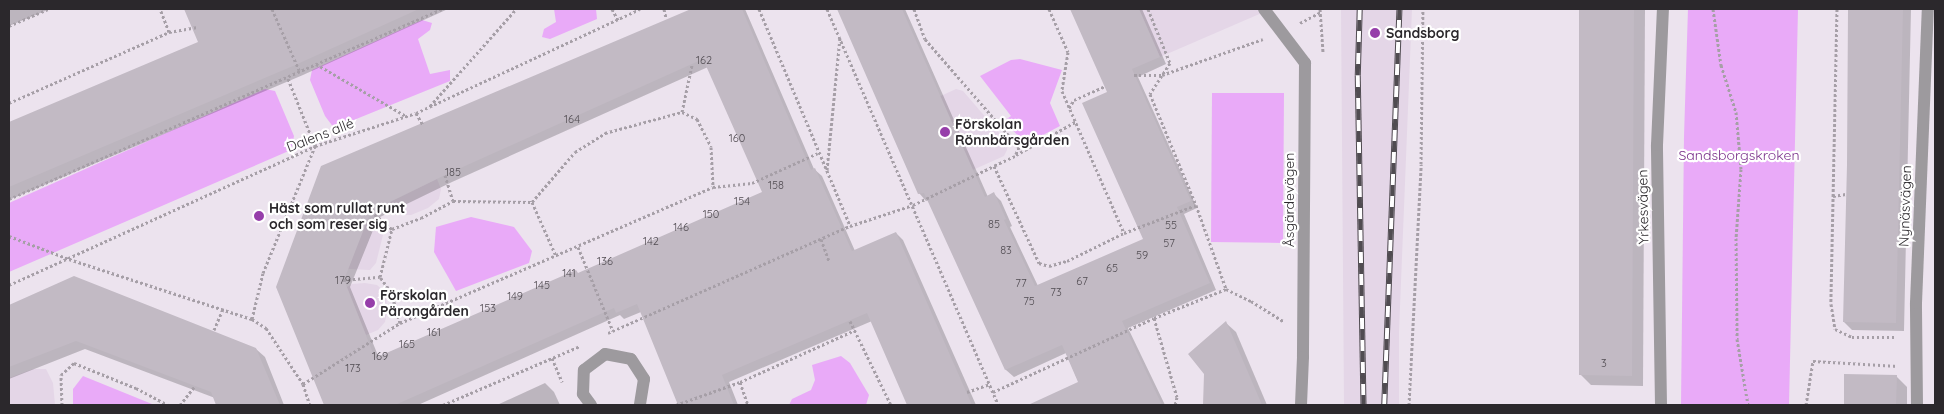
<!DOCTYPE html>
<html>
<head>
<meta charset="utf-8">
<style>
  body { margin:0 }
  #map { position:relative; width:1944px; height:414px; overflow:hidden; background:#ece3ee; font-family:Quicksand,sans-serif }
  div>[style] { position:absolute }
  .built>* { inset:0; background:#e4d6e7 }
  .green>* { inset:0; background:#e9aaf8 }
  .shadow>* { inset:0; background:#0003 }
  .building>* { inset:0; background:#c2bac4 }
  .path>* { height:3px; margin-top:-1.5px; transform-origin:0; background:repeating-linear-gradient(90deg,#a69fa7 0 2.5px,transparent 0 5px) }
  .minor>* { height:12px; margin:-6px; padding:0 6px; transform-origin:6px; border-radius:6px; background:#9d9a9e }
  .rail>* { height:5.5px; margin-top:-2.75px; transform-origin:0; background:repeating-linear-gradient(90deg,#fff 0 11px,#504c51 0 22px); box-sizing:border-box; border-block:1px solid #504c51 }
  .dots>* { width:14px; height:14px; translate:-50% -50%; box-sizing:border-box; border:2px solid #fff; border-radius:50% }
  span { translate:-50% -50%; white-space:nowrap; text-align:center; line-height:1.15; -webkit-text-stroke:4.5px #fff; paint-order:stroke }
  .number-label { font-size:11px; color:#514c52 }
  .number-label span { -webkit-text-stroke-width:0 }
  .poi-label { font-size:14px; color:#2b282c; font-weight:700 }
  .left { translate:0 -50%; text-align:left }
  .street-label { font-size:14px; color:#2b282c }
  .park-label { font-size:14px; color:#782e89 }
  .frame { position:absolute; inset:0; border:10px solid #2b282c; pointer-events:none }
</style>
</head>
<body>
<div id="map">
  <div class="built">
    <i style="clip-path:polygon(1139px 9px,1271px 9px,1160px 57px)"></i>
    <i style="clip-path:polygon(1341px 9px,1412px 9px,1399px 332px,1399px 405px,1344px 405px)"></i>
    <i style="clip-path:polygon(956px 89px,963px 91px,1007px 142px,1007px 150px,1004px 156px,919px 194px,886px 121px)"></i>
    <i style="clip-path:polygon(437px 179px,441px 189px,439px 199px,428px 208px,411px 215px,393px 215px,380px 207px)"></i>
    <i style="clip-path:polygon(366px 221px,383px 235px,376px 263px,370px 270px,348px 269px)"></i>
    <i style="clip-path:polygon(365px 283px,377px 285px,386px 293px,387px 312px,385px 322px,378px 330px,366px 335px,347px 287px,352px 284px)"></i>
    <i style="clip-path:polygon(33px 369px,46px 369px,53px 383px,55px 405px,9px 405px,9px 378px)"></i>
  </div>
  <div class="green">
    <i style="clip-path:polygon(554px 9px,596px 9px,597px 19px,550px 39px,542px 37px,544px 29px,556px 22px)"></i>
    <i style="clip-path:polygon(1688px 9px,1798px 9px,1789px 405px,1681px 405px,1684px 136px)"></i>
    <i style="clip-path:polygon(422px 20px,432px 23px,430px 30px,418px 39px,430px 74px,450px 70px,450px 81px,334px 128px,325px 116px,310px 80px,312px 70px)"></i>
    <i style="clip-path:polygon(1020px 59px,1062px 70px,1050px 103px,1060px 126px,1026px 144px,1004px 121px,1011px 116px,980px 76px,1011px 60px)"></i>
    <i style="clip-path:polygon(265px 89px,275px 91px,294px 136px,291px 150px,9px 272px,9px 203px)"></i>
    <i style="clip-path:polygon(1212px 93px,1284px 93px,1283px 243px,1211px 242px)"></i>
    <i style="clip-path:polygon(471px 217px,514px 227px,532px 251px,529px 263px,456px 291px,434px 252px,436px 227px)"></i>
    <i style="clip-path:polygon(841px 356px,850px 363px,869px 395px,866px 405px,789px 405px,792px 399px,811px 390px,815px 380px,812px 365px)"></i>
    <i style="clip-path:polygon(83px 376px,152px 404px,154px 405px,73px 405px,73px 389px)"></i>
  </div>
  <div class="shadow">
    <i style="clip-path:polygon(9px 9px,50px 9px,9px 26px)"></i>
    <i style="clip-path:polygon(185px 9px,448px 9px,303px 75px,9px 200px,9px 124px,200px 43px)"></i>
    <i style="clip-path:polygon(evenodd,694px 9px,745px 9px,814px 169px,822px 176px,855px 251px,896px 233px,903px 240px,976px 405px,908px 405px,872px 321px,729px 382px,738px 405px,680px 405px,641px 312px,624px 319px,620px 315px,418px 405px,325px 405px,278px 287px,424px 126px,694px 9px,708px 67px,764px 192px,579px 274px,379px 358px,350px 287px,378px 218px,452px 182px,708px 67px)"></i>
    <i style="clip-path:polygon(838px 9px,905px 9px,988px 197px,994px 194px,1001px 201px,1012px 226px,1010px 227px,1038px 286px,1144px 240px,1109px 92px,1071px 9px,1142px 9px,1166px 64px,1138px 77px,1197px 208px,1184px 214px,1216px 290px,1128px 328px,1165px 405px,1031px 405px,1079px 383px,1066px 353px,1014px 377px,1006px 370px,929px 200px,926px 201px,919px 193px)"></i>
    <i style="clip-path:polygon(1580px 9px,1645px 9px,1643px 386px,1591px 385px,1580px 374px)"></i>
    <i style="clip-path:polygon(1849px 9px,1911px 9px,1904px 331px,1852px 330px,1844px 322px,1849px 165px)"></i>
    <i style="clip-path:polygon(74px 277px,256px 349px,265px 357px,284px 405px,217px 405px,215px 398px,85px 349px,9px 379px,9px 306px)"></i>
    <i style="clip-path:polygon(1226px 323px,1236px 332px,1267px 405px,1204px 405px,1205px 374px)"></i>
    <i style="clip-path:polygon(1845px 375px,1896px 376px,1907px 387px,1907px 405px,1845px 405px)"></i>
    <i style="clip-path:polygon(545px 383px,554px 392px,560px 405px,497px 405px)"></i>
  </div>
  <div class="building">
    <i style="clip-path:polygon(184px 9px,419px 9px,293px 66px,9px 187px,9px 122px,198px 42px)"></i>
    <i style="clip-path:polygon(evenodd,691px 9px,742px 9px,811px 170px,815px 168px,852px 251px,896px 232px,972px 405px,907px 405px,867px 313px,722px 375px,734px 405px,678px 405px,637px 304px,616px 313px,614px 308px,395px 405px,324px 405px,276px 287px,321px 166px,691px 9px,703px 59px,762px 192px,578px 273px,576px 270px,375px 358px,344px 280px,371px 211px,445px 175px,703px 59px)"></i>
    <i style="clip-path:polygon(837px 9px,902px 9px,985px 197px,994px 192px,1006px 219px,1004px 220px,1035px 286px,1143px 239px,1082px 103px,1107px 92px,1070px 9px,1139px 9px,1160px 57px,1132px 69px,1191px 201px,1177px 207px,1210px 283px,1122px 321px,1162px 405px,1028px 405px,1078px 382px,1062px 345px,1005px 370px,924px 193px,918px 194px)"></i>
    <i style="clip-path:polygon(1579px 9px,1634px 9px,1632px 376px,1579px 375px)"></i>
    <i style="clip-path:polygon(1848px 9px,1903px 9px,1896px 323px,1843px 322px,1847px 165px)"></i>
    <i style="clip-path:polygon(74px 276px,256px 348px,280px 405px,216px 405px,211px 392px,76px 341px,9px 367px,9px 305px)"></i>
    <i style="clip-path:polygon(1226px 321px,1262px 405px,1203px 405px,1204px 374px,1188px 354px)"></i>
    <i style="clip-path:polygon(1844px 374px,1897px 375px,1896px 405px,1844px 405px)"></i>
  </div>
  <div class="path">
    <i style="left:272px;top:9px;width:67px;rotate:66.1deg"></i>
    <i style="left:612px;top:9px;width:13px;rotate:61deg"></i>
    <i style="left:664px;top:9px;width:9px;rotate:77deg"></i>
    <i style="left:759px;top:9px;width:235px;rotate:67.2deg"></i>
    <i style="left:827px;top:9px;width:431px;rotate:66.6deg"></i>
    <i style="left:914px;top:9px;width:32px;rotate:70deg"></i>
    <i style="left:925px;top:39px;width:143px;rotate:49deg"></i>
    <i style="left:1019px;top:147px;width:10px;rotate:114deg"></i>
    <i style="left:1015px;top:156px;width:23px;rotate:155deg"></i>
    <i style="left:1049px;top:9px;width:47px;rotate:66.2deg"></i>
    <i style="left:1068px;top:52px;width:39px;rotate:99deg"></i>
    <i style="left:1062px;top:91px;width:155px;rotate:66.4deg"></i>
    <i style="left:1148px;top:9px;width:58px;rotate:67.8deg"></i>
    <i style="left:1170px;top:63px;width:37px;rotate:123deg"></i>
    <i style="left:1150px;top:94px;width:120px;rotate:67.5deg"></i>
    <i style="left:1196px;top:205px;width:89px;rotate:70.3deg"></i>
    <i style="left:1226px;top:289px;width:28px;rotate:26deg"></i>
    <i style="left:1251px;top:301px;width:38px;rotate:32deg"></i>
    <i style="left:1320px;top:9px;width:43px;rotate:86deg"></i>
    <i style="left:1713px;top:9px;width:57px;rotate:81.9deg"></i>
    <i style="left:1721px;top:65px;width:49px;rotate:72.3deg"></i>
    <i style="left:1736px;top:112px;width:57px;rotate:85deg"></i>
    <i style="left:1741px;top:169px;width:69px;rotate:94.1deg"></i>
    <i style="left:1736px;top:238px;width:101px;rotate:89.4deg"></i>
    <i style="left:1737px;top:339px;width:67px;rotate:80.5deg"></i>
    <i style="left:1837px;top:9px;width:295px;rotate:91.2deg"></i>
    <i style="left:1831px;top:304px;width:25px;rotate:81deg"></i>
    <i style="left:1835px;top:329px;width:19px;rotate:25deg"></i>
    <i style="left:1852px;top:337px;width:45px"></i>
    <i style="left:1300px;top:23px;width:24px;rotate:-28deg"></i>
    <i style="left:9px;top:26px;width:43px;rotate:-23.6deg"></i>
    <i style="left:169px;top:32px;width:29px;rotate:-10deg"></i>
    <i style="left:316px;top:64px;width:104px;rotate:30deg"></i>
    <i style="left:1134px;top:75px;width:28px"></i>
    <i style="left:1162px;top:75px;width:107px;rotate:-19.6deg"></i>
    <i style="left:9px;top:103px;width:175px;rotate:-23.9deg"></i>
    <i style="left:169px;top:32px;width:25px;rotate:-111deg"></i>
    <i style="left:430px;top:106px;width:130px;rotate:-48.4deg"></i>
    <i style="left:1069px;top:108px;width:9px;rotate:-58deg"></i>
    <i style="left:1074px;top:100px;width:34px;rotate:-24deg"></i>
    <i style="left:682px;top:112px;width:48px;rotate:-78deg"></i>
    <i style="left:416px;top:113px;width:14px;rotate:60deg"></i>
    <i style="left:1016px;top:155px;width:68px;rotate:-29.2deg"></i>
    <i style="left:827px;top:170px;width:134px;rotate:-84.4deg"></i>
    <i style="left:445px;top:175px;width:27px;rotate:73deg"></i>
    <i style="left:1833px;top:196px;width:13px;rotate:-9deg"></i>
    <i style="left:9px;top:199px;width:473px;rotate:-23.7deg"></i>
    <i style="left:532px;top:202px;width:59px;rotate:66deg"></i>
    <i style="left:371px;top:211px;width:28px;rotate:41deg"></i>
    <i style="left:9px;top:236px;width:64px;rotate:21deg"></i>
    <i style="left:69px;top:259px;width:193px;rotate:18.2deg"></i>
    <i style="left:252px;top:319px;width:17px;rotate:33deg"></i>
    <i style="left:266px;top:328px;width:67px;rotate:56.5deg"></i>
    <i style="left:303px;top:384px;width:22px;rotate:72deg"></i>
    <i style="left:821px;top:239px;width:23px;rotate:70deg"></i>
    <i style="left:578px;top:247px;width:91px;rotate:67.4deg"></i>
    <i style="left:343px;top:280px;width:37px;rotate:-5deg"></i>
    <i style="left:9px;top:285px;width:336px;rotate:-24.4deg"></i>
    <i style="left:315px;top:146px;width:106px;rotate:-18.1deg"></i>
    <i style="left:416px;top:113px;width:247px;rotate:-24.9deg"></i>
    <i style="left:1154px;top:318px;width:82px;rotate:73.8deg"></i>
    <i style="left:1177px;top:397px;width:8px;rotate:104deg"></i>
    <i style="left:252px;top:319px;width:47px;rotate:-76.6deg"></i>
    <i style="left:263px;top:273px;width:137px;rotate:-67.7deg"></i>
    <i style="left:315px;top:146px;width:75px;rotate:-111.8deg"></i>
    <i style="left:850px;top:321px;width:93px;rotate:64deg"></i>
    <i style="left:400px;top:323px;width:32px;rotate:-106deg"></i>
    <i style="left:391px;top:292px;width:19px;rotate:-126deg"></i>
    <i style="left:380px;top:277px;width:49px;rotate:-76deg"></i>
    <i style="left:392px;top:229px;width:31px;rotate:-21deg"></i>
    <i style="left:421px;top:218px;width:36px;rotate:-28deg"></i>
    <i style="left:453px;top:201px;width:79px;rotate:0.7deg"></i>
    <i style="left:532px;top:202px;width:66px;rotate:-49.3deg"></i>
    <i style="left:575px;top:152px;width:36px;rotate:-32deg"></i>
    <i style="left:605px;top:133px;width:80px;rotate:-15.3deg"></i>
    <i style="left:682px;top:112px;width:17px;rotate:25deg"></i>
    <i style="left:697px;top:119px;width:31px;rotate:63deg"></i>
    <i style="left:711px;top:147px;width:40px;rotate:87.1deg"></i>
    <i style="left:214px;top:330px;width:23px;rotate:-67deg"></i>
    <i style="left:608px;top:333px;width:265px;rotate:-23.9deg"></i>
    <i style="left:850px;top:226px;width:66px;rotate:-18.4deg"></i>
    <i style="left:913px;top:205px;width:90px;rotate:-25.7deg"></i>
    <i style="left:994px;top:166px;width:107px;rotate:65.1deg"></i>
    <i style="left:1039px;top:263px;width:10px;rotate:17deg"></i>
    <i style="left:1049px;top:266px;width:19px;rotate:-16deg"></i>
    <i style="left:1067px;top:261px;width:64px;rotate:-26.2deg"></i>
    <i style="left:1124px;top:233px;width:77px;rotate:-21.3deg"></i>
    <i style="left:552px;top:358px;width:26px;rotate:67deg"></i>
    <i style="left:740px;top:382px;width:24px;rotate:71deg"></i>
    <i style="left:303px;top:384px;width:115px;rotate:-32.2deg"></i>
    <i style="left:400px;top:323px;width:341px;rotate:-23.5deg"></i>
    <i style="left:713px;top:187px;width:39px;rotate:-6deg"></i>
    <i style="left:752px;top:183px;width:72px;rotate:-24.4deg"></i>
    <i style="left:967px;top:392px;width:24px;rotate:-19deg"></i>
    <i style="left:993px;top:392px;width:177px;rotate:-24.7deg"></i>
    <i style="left:1154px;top:318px;width:78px;rotate:-21.9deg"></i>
    <i style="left:62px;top:405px;width:30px;rotate:-92deg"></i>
    <i style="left:61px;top:375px;width:18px;rotate:-43deg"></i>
    <i style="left:74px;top:363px;width:67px;rotate:22deg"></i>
    <i style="left:136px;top:388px;width:36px;rotate:28deg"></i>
    <i style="left:180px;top:405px;width:24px;rotate:-52deg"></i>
    <i style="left:443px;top:405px;width:149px;rotate:-23.3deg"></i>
    <i style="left:676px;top:405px;width:68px;rotate:-19.8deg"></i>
    <i style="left:740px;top:382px;width:126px;rotate:-24.3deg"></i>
    <i style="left:1409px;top:405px;width:241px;rotate:-87.1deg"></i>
    <i style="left:1421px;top:164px;width:155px;rotate:-89.3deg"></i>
    <i style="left:1806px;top:405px;width:45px;rotate:-81deg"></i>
    <i style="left:1813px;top:361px;width:85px;rotate:3.4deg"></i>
  </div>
  <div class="minor">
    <i style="left:1264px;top:9px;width:68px;rotate:52.8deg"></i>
    <i style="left:1305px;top:63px;width:294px;rotate:90.4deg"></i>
    <i style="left:1303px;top:357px;width:48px;rotate:92.4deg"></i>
    <i style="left:591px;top:405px;width:14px;rotate:-126deg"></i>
    <i style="left:583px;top:394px;width:24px;rotate:-88deg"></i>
    <i style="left:584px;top:370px;width:26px;rotate:-37deg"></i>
    <i style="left:605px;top:354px;width:26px;rotate:11deg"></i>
    <i style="left:631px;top:359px;width:24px;rotate:57deg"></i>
    <i style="left:644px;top:379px;width:26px;rotate:99deg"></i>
    <i style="left:1661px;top:405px;width:260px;rotate:-90.9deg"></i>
    <i style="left:1657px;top:145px;width:136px;rotate:-87.5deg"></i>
    <i style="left:1917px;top:405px;width:102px;rotate:-90.6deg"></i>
    <i style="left:1916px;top:303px;width:294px;rotate:-87.7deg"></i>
  </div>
  <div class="rail">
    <i style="left:1360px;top:9px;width:67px;rotate:91.7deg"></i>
    <i style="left:1358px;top:76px;width:329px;rotate:89deg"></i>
    <i style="left:1384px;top:405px;width:396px;rotate:-87.8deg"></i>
  </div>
  <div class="dots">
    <i style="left:1375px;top:33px;background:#963eaa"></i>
    <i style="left:945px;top:132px;background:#963eaa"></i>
    <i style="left:259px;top:216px;background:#963eaa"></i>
    <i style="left:370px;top:303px;background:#963eaa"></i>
  </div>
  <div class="number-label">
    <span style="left:704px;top:60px">162</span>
    <span style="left:572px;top:119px">164</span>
    <span style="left:737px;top:138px">160</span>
    <span style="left:453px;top:172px">185</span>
    <span style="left:776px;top:185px">158</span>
    <span style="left:742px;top:201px">154</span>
    <span style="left:711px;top:214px">150</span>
    <span style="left:994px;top:224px">85</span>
    <span style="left:1171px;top:225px">55</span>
    <span style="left:681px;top:227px">146</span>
    <span style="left:651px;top:241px">142</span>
    <span style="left:1169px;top:243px">57</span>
    <span style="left:1006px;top:250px">83</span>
    <span style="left:1142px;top:255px">59</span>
    <span style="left:605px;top:261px">136</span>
    <span style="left:1112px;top:268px">65</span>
    <span style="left:569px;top:273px">141</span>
    <span style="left:343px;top:280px">179</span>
    <span style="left:1082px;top:281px">67</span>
    <span style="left:1021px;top:283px">77</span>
    <span style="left:542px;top:285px">145</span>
    <span style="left:1056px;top:292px">73</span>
    <span style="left:515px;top:296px">149</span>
    <span style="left:1029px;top:301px">75</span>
    <span style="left:488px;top:308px">153</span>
    <span style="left:434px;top:332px">161</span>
    <span style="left:407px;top:344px">165</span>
    <span style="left:380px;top:356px">169</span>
    <span style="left:1604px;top:363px">3</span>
    <span style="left:353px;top:368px">173</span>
  </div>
  <div class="poi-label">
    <span class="left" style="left:1386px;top:33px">Sandsborg</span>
    <span class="left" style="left:955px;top:132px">Förskolan<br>Rönnbärsgården</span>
    <span class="left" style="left:269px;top:216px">Häst som rullat runt<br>och som reser sig</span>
    <span class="left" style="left:380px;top:303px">Förskolan<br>Pärongården</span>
  </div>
  <div class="street-label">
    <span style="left:320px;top:135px;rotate:-21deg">Dalens allé</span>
    <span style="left:1289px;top:200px;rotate:-90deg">Åsgärdevägen</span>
    <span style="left:1905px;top:206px;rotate:-88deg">Nynäsvägen</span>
    <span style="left:1643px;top:207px;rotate:-91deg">Yrkesvägen</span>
  </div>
  <div class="park-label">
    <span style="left:1739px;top:155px">Sandsborgskroken</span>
  </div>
  <div class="frame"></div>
</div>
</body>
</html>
